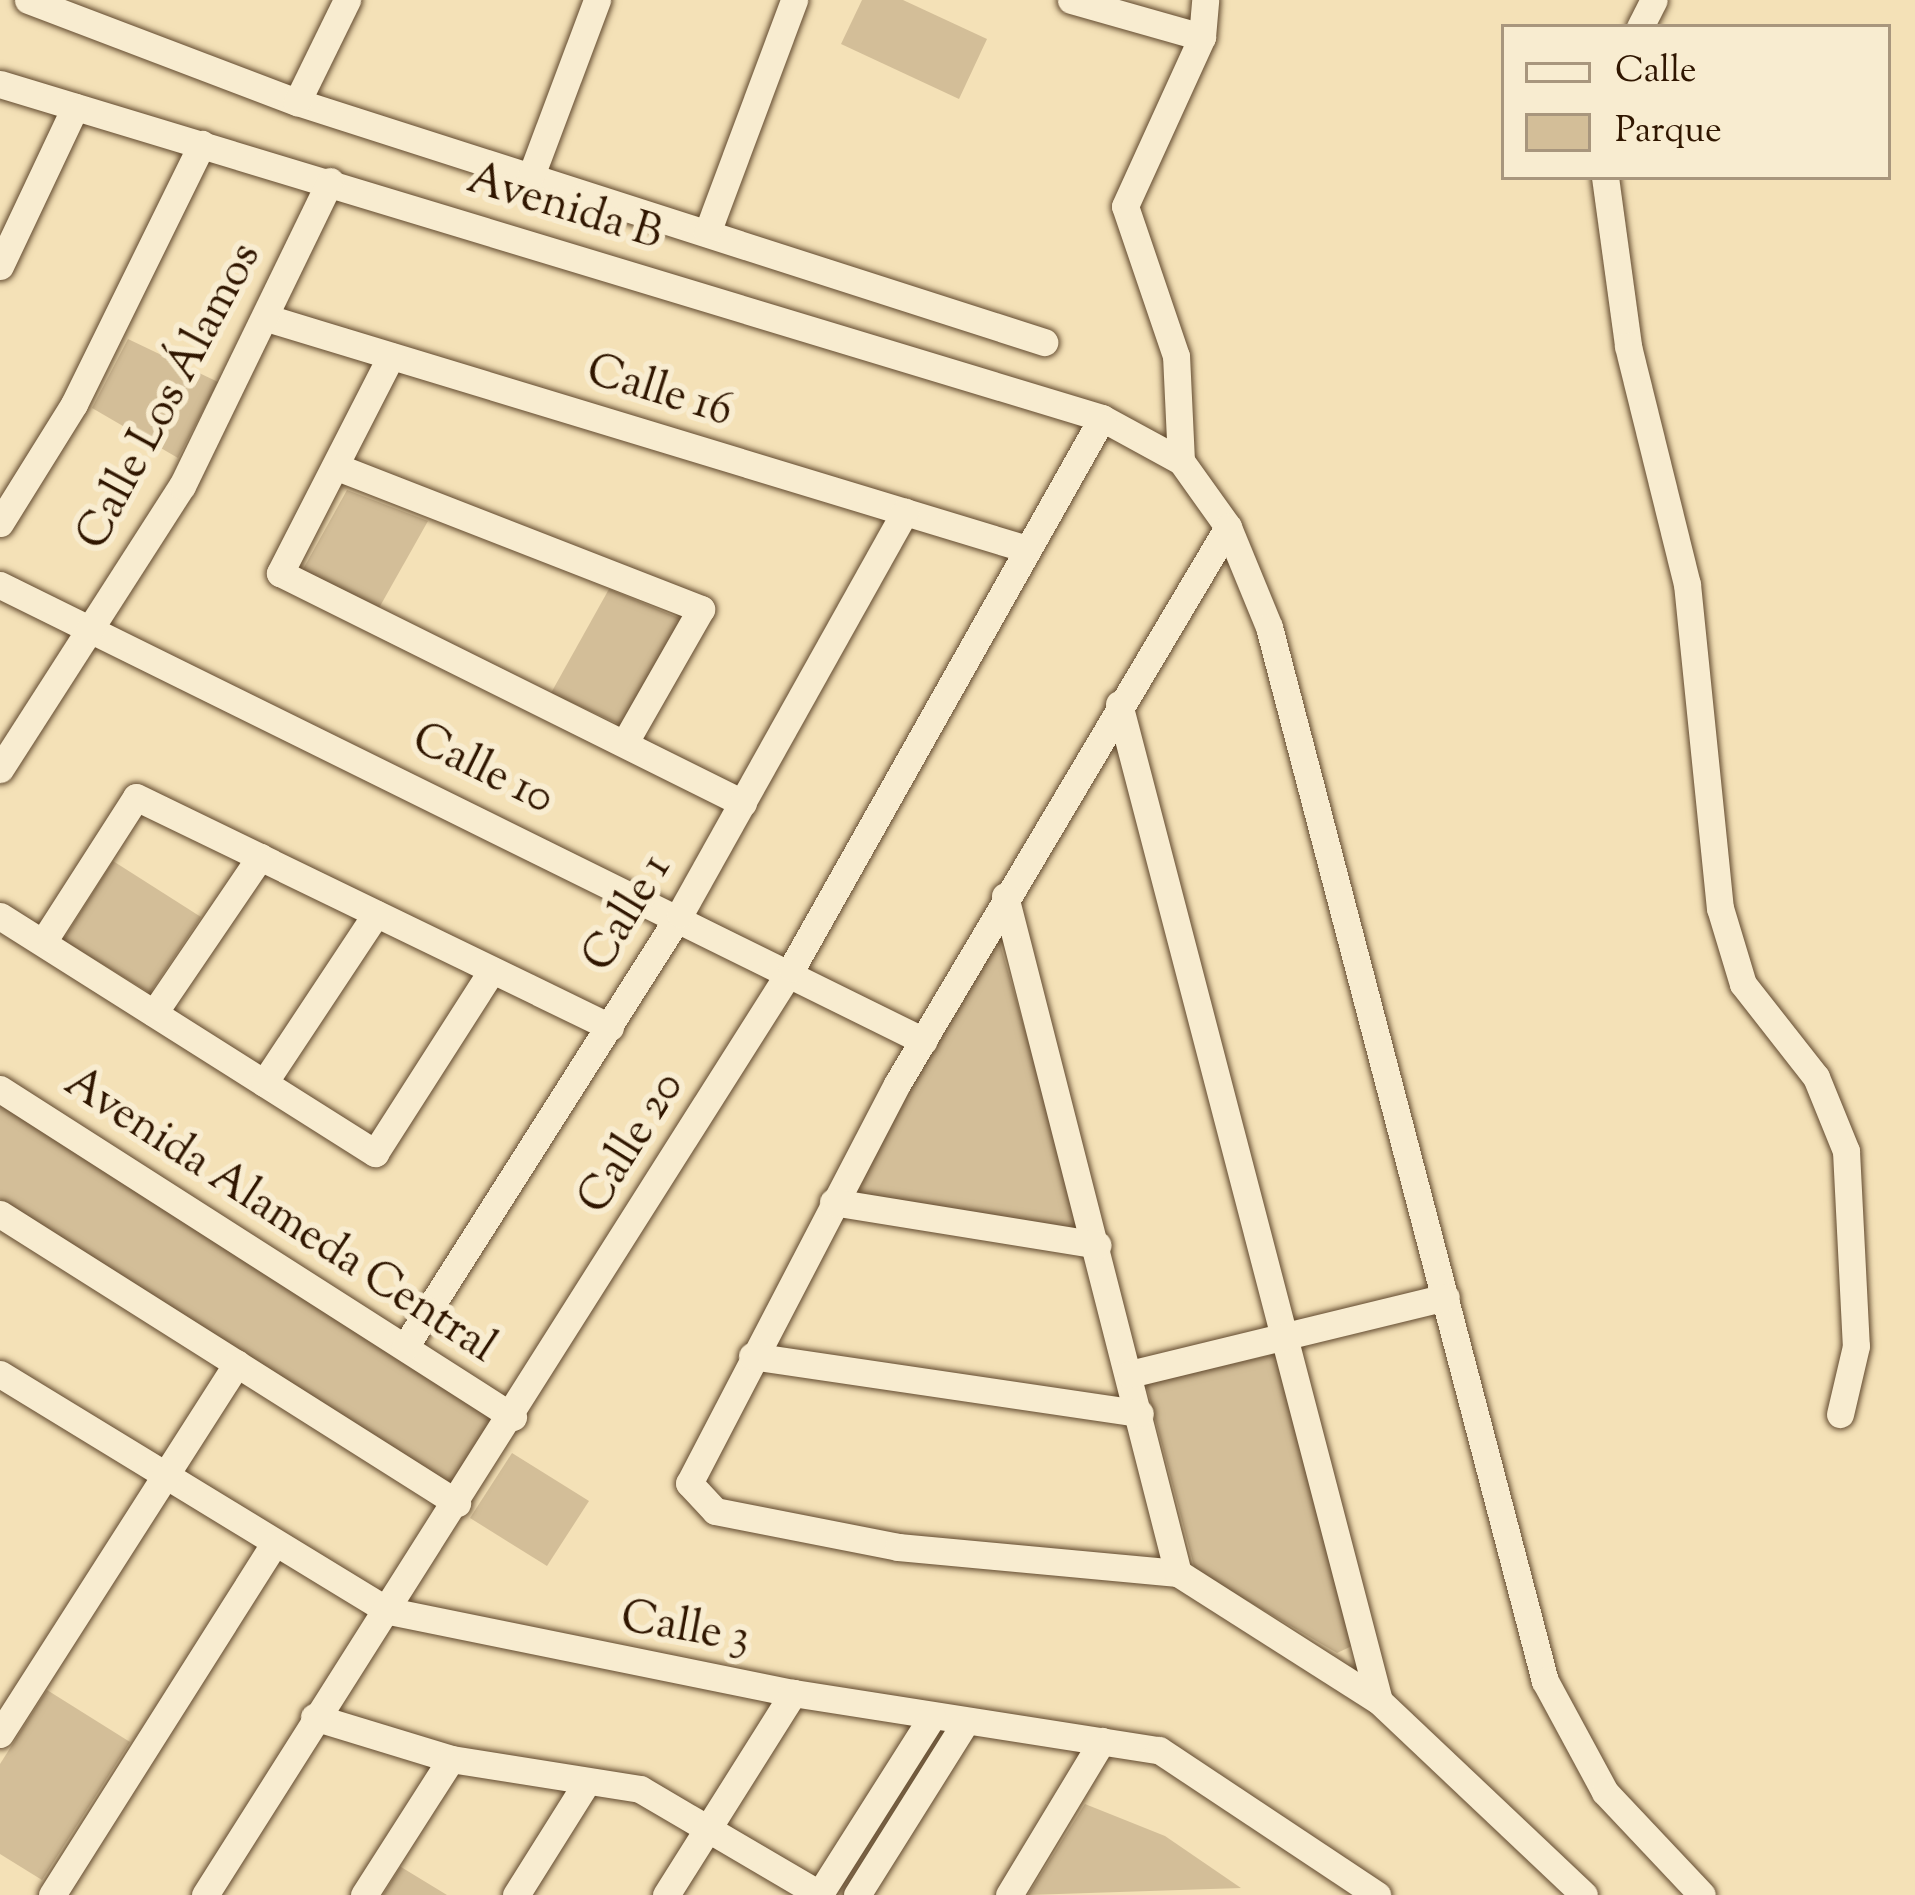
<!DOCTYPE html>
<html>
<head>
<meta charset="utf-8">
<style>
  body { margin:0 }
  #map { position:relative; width:1915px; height:1895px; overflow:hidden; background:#f4e1b7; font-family:"Sorts Mill Goudy",serif }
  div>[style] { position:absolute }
  .green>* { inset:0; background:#d3be98 }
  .roads { filter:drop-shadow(0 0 3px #61492e) drop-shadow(0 0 3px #61492e) }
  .minor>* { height:27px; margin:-13.5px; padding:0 13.5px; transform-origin:13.5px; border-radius:13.5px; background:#f8ecd0 }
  span { translate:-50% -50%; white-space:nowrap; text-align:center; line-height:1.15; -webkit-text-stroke:12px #f8ecd0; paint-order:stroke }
  .street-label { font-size:45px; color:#301600 }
  .legend { position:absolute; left:1501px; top:24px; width:390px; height:156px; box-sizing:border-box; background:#f8ecd0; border:3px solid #a8967d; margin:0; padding:15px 21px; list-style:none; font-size:36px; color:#301600 }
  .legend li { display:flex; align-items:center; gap:24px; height:60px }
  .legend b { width:60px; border:3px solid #a8967d }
</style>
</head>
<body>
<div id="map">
  <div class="green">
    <i style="clip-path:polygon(862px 0,903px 0,987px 39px,959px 99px,841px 44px)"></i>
    <i style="clip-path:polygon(128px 339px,218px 382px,178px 458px,92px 408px)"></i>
    <i style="clip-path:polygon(347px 490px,428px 521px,379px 608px,302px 571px)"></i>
    <i style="clip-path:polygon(609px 589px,681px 619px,621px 725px,551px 693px)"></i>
    <i style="clip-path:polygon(113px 861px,201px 917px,150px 993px,63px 940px)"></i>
    <i style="clip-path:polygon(998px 937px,1080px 1220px,1074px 1232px,863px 1203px,857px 1181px)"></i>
    <i style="clip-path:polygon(0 1103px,496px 1417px,453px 1485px,0 1199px)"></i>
    <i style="clip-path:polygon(1275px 1354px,1352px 1646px,1337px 1653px,1195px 1570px,1146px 1384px)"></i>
    <i style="clip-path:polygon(512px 1453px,589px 1501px,547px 1566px,470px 1518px)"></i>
    <i style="clip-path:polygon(47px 1690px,130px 1742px,42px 1880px,0 1854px,0 1764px)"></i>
    <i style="clip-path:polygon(1085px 1804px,1165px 1836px,1241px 1888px,1028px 1895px)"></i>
    <i style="clip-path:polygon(401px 1866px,401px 1867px,447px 1895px,383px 1895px)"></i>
  </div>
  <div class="roads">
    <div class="minor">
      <i style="left:28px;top:0;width:288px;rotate:20.8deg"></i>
      <i style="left:297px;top:102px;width:785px;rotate:17.81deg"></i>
      <i style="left:1071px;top:0;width:136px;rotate:15.8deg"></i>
      <i style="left:1640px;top:27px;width:30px;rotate:-63deg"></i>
      <i style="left:0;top:84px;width:1152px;rotate:16.86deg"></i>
      <i style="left:1102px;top:418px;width:90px;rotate:28.6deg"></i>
      <i style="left:1181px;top:461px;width:81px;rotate:54.5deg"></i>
      <i style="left:1228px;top:527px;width:108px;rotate:67.7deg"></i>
      <i style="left:1269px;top:627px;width:1090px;rotate:75.33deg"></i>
      <i style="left:1545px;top:1681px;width:126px;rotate:61.6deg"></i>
      <i style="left:1605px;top:1792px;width:141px;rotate:46.7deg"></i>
      <i style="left:297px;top:102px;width:114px;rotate:-63.9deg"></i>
      <i style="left:532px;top:173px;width:185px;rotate:-69.4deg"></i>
      <i style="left:1605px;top:177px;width:171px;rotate:82.2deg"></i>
      <i style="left:1628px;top:346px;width:245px;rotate:76.1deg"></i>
      <i style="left:1687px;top:584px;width:326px;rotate:84.2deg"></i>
      <i style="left:1720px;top:908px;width:79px;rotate:73.2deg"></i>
      <i style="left:1743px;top:984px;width:118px;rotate:51.9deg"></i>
      <i style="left:1816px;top:1077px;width:80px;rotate:67.9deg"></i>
      <i style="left:1846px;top:1151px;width:195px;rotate:87.1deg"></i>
      <i style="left:1856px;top:1346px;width:70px;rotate:103.2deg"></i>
      <i style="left:707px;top:233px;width:249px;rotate:-69.5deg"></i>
      <i style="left:0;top:266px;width:176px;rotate:-64.7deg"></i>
      <i style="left:267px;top:318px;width:794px;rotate:16.91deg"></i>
      <i style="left:391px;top:356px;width:244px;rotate:117.1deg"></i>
      <i style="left:280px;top:573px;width:517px;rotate:26.42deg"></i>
      <i style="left:1181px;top:461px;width:105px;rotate:-92.7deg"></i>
      <i style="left:1176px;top:356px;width:158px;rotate:-108.8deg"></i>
      <i style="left:1125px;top:206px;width:186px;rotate:-65.5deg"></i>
      <i style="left:1202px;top:37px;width:37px;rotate:-85deg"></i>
      <i style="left:337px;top:467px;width:391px;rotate:21.3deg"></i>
      <i style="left:701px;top:609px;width:155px;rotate:119.7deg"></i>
      <i style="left:0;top:523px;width:140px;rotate:-58.1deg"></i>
      <i style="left:74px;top:404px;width:290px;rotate:-63.8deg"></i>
      <i style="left:1228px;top:527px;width:648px;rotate:120.72deg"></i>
      <i style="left:897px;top:1084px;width:450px;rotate:117.5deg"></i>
      <i style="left:689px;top:1483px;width:38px;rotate:47deg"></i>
      <i style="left:715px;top:1511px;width:187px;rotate:11.1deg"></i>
      <i style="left:898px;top:1547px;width:281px;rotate:5.3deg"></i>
      <i style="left:1178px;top:1573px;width:238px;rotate:32.5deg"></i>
      <i style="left:1379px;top:1701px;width:282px;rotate:43.4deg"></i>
      <i style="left:0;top:585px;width:1030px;rotate:26.27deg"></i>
      <i style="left:1119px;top:704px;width:1030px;rotate:75.38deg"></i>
      <i style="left:0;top:769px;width:336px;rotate:-57.3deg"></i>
      <i style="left:182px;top:486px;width:339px;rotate:-64.1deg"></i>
      <i style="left:1005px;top:896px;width:699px;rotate:75.67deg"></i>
      <i style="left:0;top:916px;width:444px;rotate:32.3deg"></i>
      <i style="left:375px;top:1153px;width:217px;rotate:-57.4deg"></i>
      <i style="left:43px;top:942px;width:172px;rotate:-57.3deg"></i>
      <i style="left:136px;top:797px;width:527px;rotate:25.88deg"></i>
      <i style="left:154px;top:1013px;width:189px;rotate:-55.8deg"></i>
      <i style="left:264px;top:1083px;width:203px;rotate:-56.5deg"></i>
      <i style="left:0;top:1089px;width:609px;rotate:32.59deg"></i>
      <i style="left:833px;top:1202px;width:268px;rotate:9.2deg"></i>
      <i style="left:0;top:1214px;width:541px;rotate:32.31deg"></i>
      <i style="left:405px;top:1347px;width:513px;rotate:-57.58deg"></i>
      <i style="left:680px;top:914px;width:461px;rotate:-60.8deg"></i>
      <i style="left:752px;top:1356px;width:392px;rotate:8.4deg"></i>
      <i style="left:0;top:1374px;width:456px;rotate:31.4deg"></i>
      <i style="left:389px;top:1611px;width:412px;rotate:11.5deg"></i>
      <i style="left:793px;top:1693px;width:370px;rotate:8.9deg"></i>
      <i style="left:1159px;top:1750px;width:262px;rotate:33.6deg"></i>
      <i style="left:1130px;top:1374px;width:325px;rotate:-13.7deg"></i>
      <i style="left:314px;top:1717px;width:143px;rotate:17deg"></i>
      <i style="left:451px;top:1759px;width:191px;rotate:9deg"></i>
      <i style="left:640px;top:1789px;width:210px;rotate:30.4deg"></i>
      <i style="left:0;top:1734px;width:440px;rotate:-57.4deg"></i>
      <i style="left:52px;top:1895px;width:415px;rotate:-57.7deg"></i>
      <i style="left:205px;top:1895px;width:1097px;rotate:-57.66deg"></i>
      <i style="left:792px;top:968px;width:631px;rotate:-60.59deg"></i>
      <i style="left:364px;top:1895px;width:161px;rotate:-57.4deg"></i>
      <i style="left:516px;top:1895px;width:133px;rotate:-57.9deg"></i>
      <i style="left:666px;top:1895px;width:239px;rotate:-57.8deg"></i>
      <i style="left:819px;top:1895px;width:211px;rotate:-57.6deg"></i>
      <i style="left:857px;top:1895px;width:205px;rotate:-57.9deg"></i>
      <i style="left:1009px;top:1895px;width:180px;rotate:-58.9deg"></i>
    </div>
  </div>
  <div class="street-label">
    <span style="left:564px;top:209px;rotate:17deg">Avenida B</span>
    <span style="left:659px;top:393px;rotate:17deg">Calle 16</span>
    <span style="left:171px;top:397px;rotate:-62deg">Calle Los Álamos</span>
    <span style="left:482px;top:771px;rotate:26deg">Calle 10</span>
    <span style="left:629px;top:914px;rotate:-59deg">Calle 1</span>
    <span style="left:633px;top:1144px;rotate:-58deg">Calle 20</span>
    <span style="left:279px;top:1217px;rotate:33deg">Avenida Alameda Central</span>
    <span style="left:685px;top:1630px;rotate:10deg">Calle 3</span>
  </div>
  <ul class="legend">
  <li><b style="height:15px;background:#f8ecd0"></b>Calle</li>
  <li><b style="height:33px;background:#d3be98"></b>Parque</li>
  </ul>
</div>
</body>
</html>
